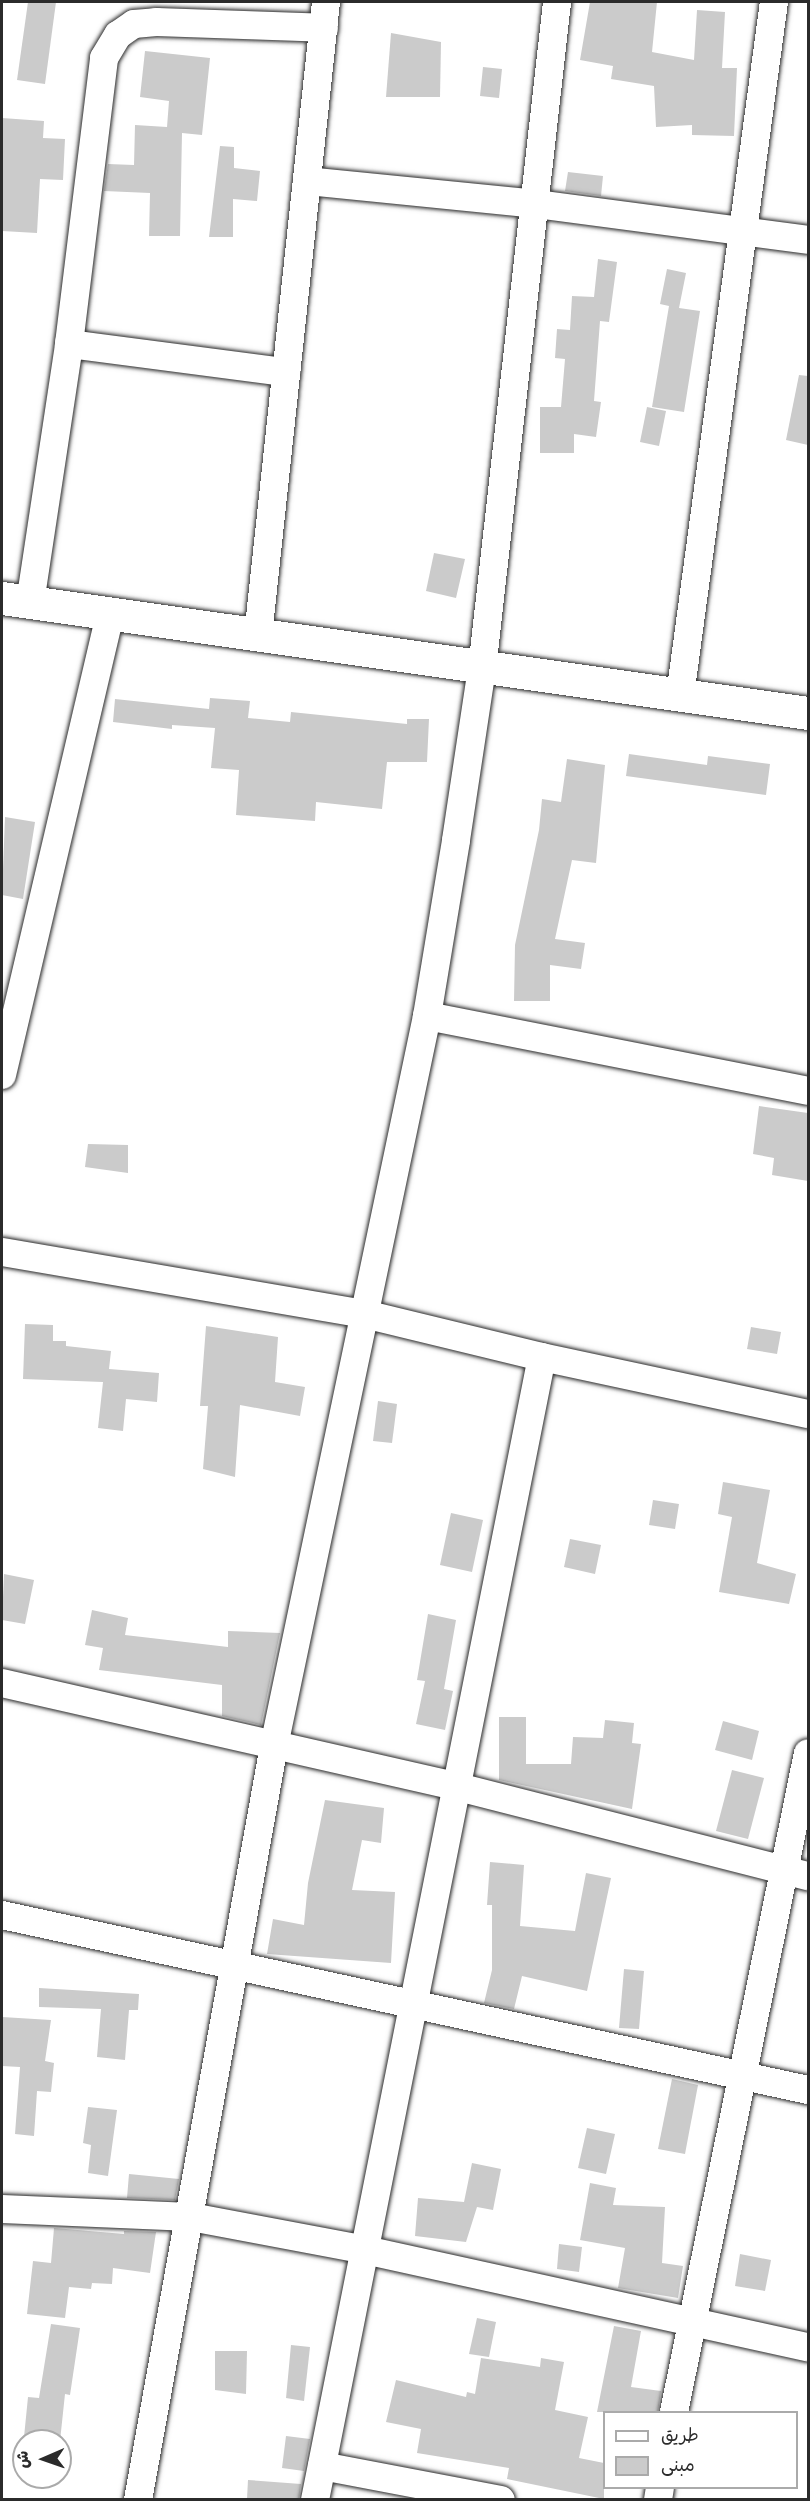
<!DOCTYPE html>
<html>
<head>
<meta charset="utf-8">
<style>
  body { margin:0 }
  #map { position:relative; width:810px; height:2501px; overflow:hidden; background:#fff; font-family:"Gochi Hand","Playpen Sans Arabic",sans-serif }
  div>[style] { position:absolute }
  .building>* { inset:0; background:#cbcbcb }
  .roads { filter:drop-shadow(0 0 2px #2b2b2b) drop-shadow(0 0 2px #2b2b2b) }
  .minor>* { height:28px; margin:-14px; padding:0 14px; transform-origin:14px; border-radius:14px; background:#fff }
  .major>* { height:33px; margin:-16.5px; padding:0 16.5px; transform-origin:16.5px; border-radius:16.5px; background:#fff }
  span { translate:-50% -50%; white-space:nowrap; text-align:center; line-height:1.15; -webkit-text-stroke:6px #fff; paint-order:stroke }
  .frame { position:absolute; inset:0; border:3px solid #2b2b2b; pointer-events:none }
  .legend { position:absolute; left:603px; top:2411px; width:195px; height:78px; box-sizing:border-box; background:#fff; border:2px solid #aaa; margin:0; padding:8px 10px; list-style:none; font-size:18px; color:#2b2b2b }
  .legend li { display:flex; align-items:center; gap:12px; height:30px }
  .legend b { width:30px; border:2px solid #aaa }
  .north { position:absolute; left:12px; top:2429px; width:60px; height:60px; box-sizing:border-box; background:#fff; border:2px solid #aaa; border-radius:50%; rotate:268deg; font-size:16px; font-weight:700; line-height:24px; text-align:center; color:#2b2b2b }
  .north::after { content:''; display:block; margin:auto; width:21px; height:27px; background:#2b2b2b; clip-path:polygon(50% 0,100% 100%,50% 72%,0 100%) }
</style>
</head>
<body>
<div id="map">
  <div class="building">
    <i style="clip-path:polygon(28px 2px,56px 2px,45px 84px,17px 80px)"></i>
    <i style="clip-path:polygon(590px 2px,657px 2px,652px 52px,694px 60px,697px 10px,725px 12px,722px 68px,737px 68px,734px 136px,692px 135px,692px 125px,656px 127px,654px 86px,611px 79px,613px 66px,580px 60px)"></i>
    <i style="clip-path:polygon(391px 33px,441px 42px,440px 97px,386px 97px)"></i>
    <i style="clip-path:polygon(145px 51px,210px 58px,202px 135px,182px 133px,180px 236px,149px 236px,150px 193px,104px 191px,108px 164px,134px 165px,135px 125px,167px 127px,169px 101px,140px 97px)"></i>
    <i style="clip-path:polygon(483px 67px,502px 69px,499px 98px,480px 96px)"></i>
    <i style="clip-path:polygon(2px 118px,44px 121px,43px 138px,65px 139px,63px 180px,40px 179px,37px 233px,2px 231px)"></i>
    <i style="clip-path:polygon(220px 146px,234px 147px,234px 168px,260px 171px,257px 201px,233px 199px,233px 237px,209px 237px)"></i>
    <i style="clip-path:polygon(568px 172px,603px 176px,601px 196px,565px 191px)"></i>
    <i style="clip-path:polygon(598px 259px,617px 262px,609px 322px,600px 321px,594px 401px,601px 402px,596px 437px,574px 434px,574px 453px,540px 453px,540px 407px,561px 407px,565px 359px,555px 358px,557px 329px,570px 330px,572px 296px,594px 297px)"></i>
    <i style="clip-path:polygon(667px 269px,686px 273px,679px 308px,700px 311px,684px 412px,652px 407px,669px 306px,660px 304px)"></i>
    <i style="clip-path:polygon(799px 375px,808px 376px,808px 445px,786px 440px)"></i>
    <i style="clip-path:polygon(647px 407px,666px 411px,659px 446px,640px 442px)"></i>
    <i style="clip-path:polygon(434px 553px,465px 559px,456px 598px,426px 591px)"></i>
    <i style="clip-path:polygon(210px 698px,250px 701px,248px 718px,290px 722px,291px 712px,407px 724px,407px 719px,429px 719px,427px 762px,387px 762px,382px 809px,316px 802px,315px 821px,236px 815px,239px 770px,211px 768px,215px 728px,172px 725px,172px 729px,113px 722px,115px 699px,209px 709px)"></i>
    <i style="clip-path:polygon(629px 754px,707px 765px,708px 756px,770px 764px,766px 795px,626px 776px)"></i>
    <i style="clip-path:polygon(567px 759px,605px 765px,596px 863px,572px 860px,555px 939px,585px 943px,581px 969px,550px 965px,550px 1001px,514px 1001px,515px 945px,539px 830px,542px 799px,561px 802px)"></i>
    <i style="clip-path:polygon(5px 817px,35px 822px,23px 899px,2px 895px)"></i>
    <i style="clip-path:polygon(759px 1106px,808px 1113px,808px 1181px,772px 1175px,774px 1158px,753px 1154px)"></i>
    <i style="clip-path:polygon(88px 1144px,128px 1145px,128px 1173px,85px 1167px)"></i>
    <i style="clip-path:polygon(25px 1324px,53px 1325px,53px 1341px,66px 1341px,66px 1346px,111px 1351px,109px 1369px,159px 1373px,157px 1402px,126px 1399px,123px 1431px,98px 1428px,103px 1382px,23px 1379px)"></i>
    <i style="clip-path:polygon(206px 1326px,278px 1337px,275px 1382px,305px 1387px,300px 1416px,240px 1405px,235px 1477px,203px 1469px,208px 1406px,200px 1406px)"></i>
    <i style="clip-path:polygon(751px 1327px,781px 1332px,777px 1354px,747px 1349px)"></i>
    <i style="clip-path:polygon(378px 1401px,397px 1404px,392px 1443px,373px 1441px)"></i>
    <i style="clip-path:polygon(723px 1482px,770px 1490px,757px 1563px,796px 1574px,789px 1604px,719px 1592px,732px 1517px,718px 1514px)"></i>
    <i style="clip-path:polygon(653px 1500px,679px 1504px,675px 1529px,649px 1525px)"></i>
    <i style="clip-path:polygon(451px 1513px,483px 1520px,472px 1572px,440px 1565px)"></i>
    <i style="clip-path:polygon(570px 1539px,601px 1545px,595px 1574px,564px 1567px)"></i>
    <i style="clip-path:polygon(4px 1574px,34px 1580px,25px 1624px,2px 1620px)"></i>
    <i style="clip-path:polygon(92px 1610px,128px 1618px,125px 1635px,228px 1647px,228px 1631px,280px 1633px,261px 1725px,222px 1716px,222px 1685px,99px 1670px,103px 1648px,85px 1645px)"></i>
    <i style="clip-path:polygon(428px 1614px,456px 1620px,444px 1689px,453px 1691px,445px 1730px,416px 1724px,425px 1681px,417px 1680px)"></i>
    <i style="clip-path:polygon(499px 1717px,526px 1717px,526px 1764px,571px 1764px,573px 1737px,603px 1738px,605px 1720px,634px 1723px,632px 1743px,641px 1744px,632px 1809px,499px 1780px)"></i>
    <i style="clip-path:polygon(723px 1721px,759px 1731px,752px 1760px,715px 1750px)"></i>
    <i style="clip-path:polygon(732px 1770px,764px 1778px,748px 1839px,716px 1831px)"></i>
    <i style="clip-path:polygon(325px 1800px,384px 1808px,381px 1843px,362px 1840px,352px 1890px,395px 1892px,391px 1963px,267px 1954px,273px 1919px,304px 1925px,308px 1883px)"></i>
    <i style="clip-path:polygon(490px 1862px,524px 1865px,520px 1926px,575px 1931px,586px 1873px,611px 1878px,587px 1991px,522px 1976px,514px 2009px,484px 2003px,492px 1970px,492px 1905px,487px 1905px)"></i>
    <i style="clip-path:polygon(624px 1969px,644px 1971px,639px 2029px,619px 2028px)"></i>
    <i style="clip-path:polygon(39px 1988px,139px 1994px,138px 2010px,129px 2010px,125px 2060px,97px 2057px,101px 2009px,39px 2007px)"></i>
    <i style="clip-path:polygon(2px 2017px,51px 2020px,45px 2061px,54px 2063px,51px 2092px,37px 2091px,34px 2136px,15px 2134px,20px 2067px,2px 2066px)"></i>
    <i style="clip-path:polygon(672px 2079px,698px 2085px,685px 2154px,658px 2149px)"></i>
    <i style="clip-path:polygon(88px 2107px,117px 2110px,108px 2176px,88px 2173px,91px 2145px,83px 2143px)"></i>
    <i style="clip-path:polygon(587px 2128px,615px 2134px,606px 2174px,578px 2168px)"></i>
    <i style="clip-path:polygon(472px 2163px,501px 2169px,493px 2210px,477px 2207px,466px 2242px,415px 2236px,418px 2198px,464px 2202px)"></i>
    <i style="clip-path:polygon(129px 2174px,179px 2179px,175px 2200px,127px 2198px)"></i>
    <i style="clip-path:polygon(590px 2183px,616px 2188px,613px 2205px,665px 2207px,662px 2263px,683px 2266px,678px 2298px,618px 2288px,625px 2248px,580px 2240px)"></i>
    <i style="clip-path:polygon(54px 2228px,124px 2234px,124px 2231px,156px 2232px,150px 2273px,113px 2268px,112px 2284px,92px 2283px,91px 2289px,69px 2287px,65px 2318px,27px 2314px,33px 2261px,51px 2263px)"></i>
    <i style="clip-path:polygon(559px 2244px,582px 2247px,579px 2272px,557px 2269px)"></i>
    <i style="clip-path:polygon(740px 2254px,771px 2260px,765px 2291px,735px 2286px)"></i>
    <i style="clip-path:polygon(477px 2318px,496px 2322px,489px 2357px,469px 2354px)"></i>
    <i style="clip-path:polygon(51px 2324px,80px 2328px,70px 2395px,65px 2394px,60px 2441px,24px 2437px,28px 2397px,39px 2398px)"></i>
    <i style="clip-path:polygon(614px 2326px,641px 2331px,631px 2387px,661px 2391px,658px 2412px,597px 2412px)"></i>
    <i style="clip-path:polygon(291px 2345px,310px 2347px,304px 2401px,286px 2398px)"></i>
    <i style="clip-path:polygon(215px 2351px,247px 2351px,246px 2394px,215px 2390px)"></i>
    <i style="clip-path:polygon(481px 2358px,540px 2367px,541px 2358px,564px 2362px,555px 2410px,588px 2417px,579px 2458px,604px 2463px,604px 2499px,507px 2479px,509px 2468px,417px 2453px,421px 2429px,386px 2422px,396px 2380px,466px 2397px,467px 2392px,475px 2394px)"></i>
    <i style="clip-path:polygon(286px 2436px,310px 2439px,304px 2471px,282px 2468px)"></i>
    <i style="clip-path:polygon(248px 2480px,301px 2484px,299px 2499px,247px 2499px)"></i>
  </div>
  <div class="roads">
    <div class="minor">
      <i style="left:307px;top:181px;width:230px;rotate:5.7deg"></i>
      <i style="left:536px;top:204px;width:274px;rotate:7.5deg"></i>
      <i style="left:69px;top:344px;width:219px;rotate:7.4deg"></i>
      <i style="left:30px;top:603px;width:262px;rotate:-81.4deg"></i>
      <i style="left:69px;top:344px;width:288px;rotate:-83deg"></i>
      <i style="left:104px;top:58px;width:27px;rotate:-59deg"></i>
      <i style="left:118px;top:35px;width:19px;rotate:-35deg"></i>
      <i style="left:134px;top:24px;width:22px;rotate:-5deg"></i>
      <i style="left:156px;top:22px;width:168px;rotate:2deg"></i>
      <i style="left:258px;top:636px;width:638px;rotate:-83.88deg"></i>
      <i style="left:680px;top:696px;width:700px;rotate:-82.29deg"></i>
      <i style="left:427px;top:1016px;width:388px;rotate:11.1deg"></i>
      <i style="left:2px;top:1075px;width:473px;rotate:-76.8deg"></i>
      <i style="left:2px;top:1252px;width:367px;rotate:9.7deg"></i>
      <i style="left:364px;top:1314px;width:183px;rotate:13.6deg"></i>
      <i style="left:542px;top:1357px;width:272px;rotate:12.1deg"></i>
      <i style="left:2px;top:1683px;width:468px;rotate:12.8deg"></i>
      <i style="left:458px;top:1787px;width:361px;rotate:14.3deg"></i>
      <i style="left:2px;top:1915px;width:825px;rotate:12.25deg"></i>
      <i style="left:2px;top:2209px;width:189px;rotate:2.4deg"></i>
      <i style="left:191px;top:2217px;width:177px;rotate:10.7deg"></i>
      <i style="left:365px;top:2250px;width:453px;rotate:12.4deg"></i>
      <i style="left:674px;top:2412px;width:672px;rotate:-78.51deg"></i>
      <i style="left:322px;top:2466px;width:182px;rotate:10.8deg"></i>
      <i style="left:138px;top:2500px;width:766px;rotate:-79.78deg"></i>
      <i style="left:274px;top:1746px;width:746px;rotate:-78.16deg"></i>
      <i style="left:427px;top:1016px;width:178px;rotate:-80.6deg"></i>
      <i style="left:456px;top:840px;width:173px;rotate:-81.4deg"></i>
      <i style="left:482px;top:669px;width:671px;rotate:-83.58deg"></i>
      <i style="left:315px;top:2500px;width:1165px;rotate:-78.77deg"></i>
      <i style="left:658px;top:2500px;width:12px;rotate:-81deg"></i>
    </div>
    <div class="major">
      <i style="left:2px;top:598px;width:814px;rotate:8.12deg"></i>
    </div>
  </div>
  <div class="frame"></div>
  <ul class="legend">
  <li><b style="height:8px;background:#fff"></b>طريق</li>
  <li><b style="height:16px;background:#cbcbcb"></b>مبنى</li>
  </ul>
  <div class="north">ش</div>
</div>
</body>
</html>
